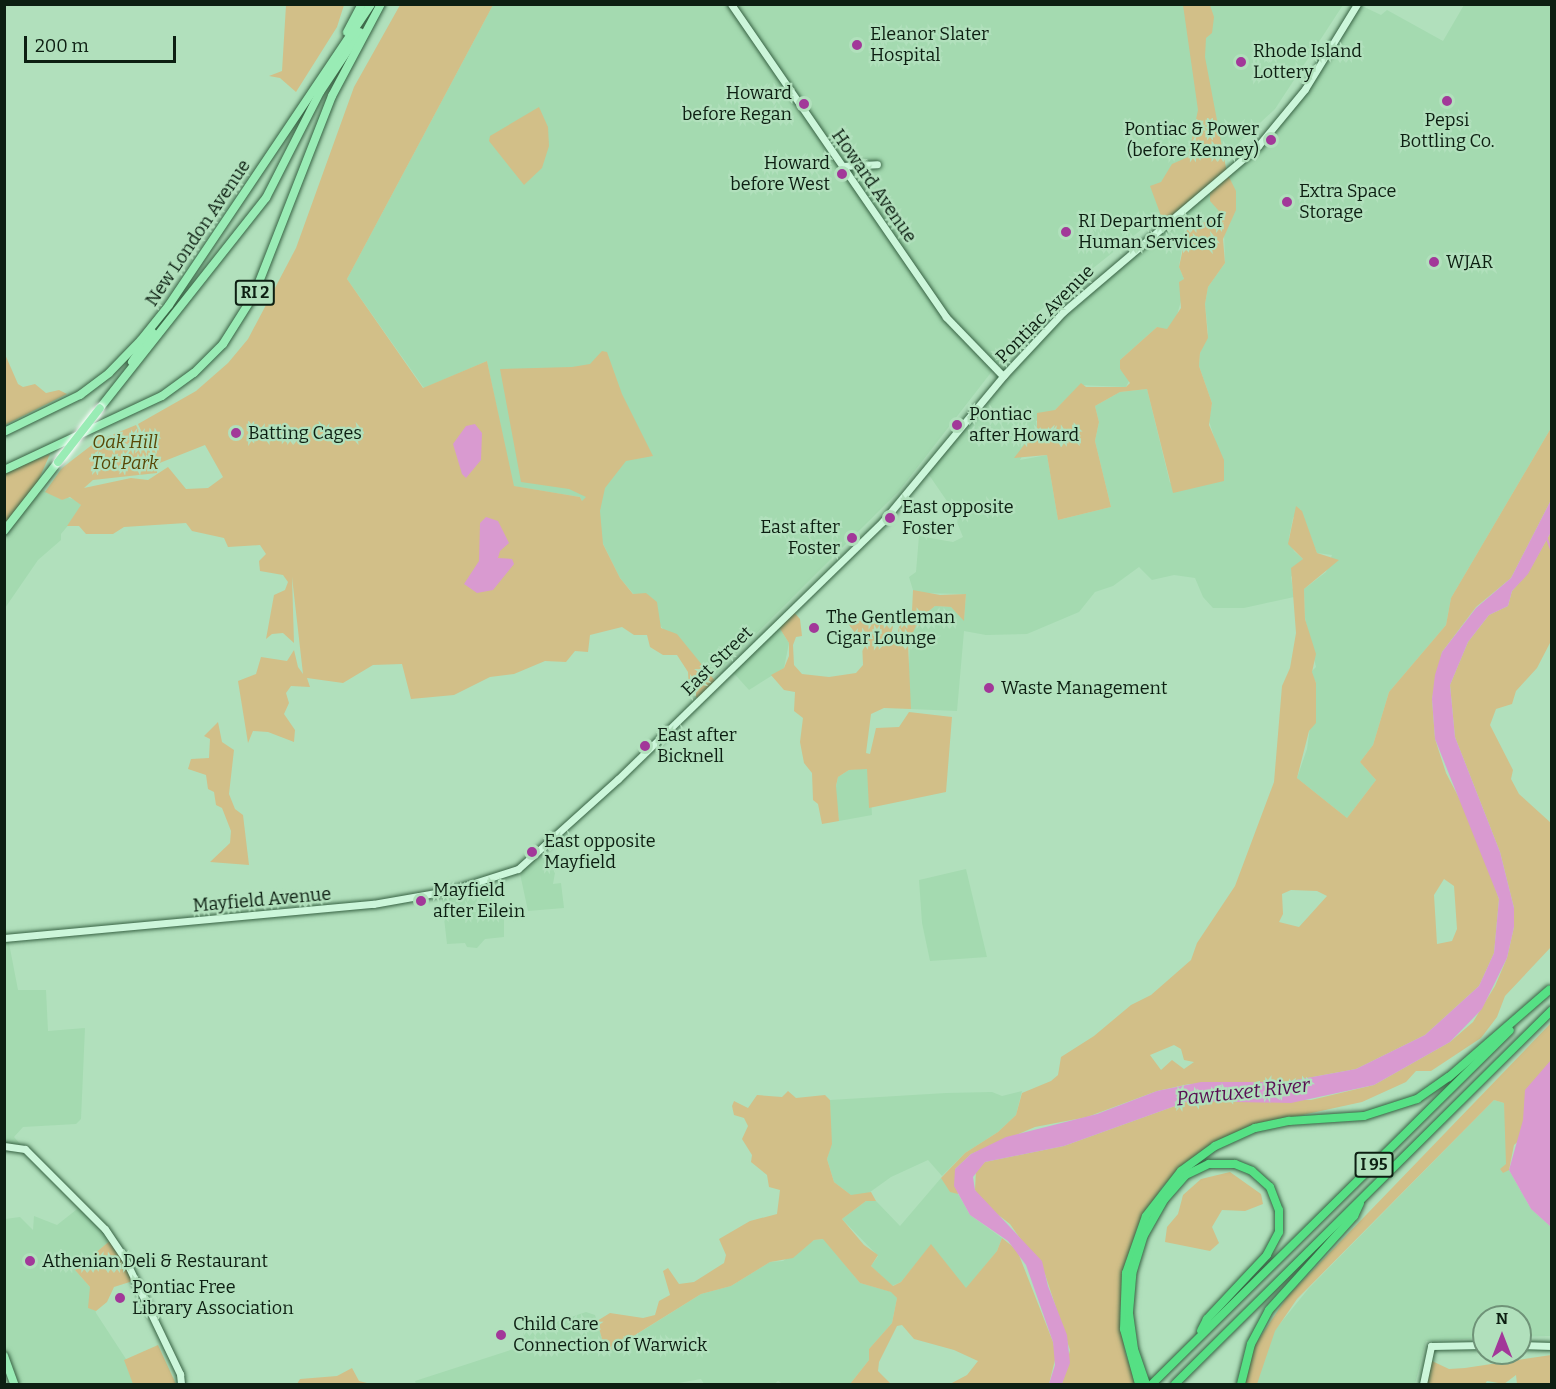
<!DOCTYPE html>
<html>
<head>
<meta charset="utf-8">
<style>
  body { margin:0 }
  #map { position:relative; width:1556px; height:1389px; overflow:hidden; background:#b1e0bc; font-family:Bitter,serif }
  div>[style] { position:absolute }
  .built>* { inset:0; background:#a4dab0 }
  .green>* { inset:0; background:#d2bf88 }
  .water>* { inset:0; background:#d99ad0 }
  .stream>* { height:1.5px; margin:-0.75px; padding:0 0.75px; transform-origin:0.75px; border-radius:0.75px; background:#d99ad0 }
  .roads { filter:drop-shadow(0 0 2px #376243) drop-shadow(0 0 2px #376243) }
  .secondary>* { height:7px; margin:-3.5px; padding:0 3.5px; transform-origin:3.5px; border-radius:3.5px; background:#ccf6da }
  .primary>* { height:8px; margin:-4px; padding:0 4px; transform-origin:4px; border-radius:4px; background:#99ecb5 }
  .highway>* { height:8px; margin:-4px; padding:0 4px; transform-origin:4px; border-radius:4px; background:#55e084 }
  .bridges { filter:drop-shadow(0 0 2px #fff) drop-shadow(0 0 2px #fff) }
  .primary-bridge>* { height:8px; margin:-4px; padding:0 4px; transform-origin:4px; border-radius:4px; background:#99ecb5 }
  .dots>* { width:16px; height:16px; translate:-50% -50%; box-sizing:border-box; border:3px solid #b1e0bc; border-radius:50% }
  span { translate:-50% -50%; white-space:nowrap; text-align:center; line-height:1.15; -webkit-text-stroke:4.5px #b1e0bc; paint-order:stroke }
  .shield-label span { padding:2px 4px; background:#b1e0bc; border:2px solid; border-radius:4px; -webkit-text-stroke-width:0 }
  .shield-label { font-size:16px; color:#0d1f12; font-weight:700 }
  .poi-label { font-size:18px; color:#0d1f12 }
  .left { translate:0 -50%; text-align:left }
  .right { translate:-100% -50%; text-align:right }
  .street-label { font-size:18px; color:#0d1f12 }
  .park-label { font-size:18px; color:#594706; font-style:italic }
  .water-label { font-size:20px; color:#590e53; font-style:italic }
  .frame { position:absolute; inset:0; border:6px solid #0d1f12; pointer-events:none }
  .north { position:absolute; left:1472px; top:1305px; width:60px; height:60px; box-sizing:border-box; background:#b1e0bc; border:2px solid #6f9378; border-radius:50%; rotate:0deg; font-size:16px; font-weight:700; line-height:24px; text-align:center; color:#0d1f12 }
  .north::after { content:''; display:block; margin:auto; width:21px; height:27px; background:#a23899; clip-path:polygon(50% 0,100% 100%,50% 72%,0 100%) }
  .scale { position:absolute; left:24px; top:36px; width:152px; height:27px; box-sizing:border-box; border:3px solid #0d1f12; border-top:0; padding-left:8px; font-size:18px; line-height:21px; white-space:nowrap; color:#0d1f12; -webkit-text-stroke:4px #b1e0bc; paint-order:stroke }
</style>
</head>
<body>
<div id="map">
  <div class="built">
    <i style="clip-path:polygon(493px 5px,1343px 5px,1275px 109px,1171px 206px,1038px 312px,899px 491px,708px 682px,620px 578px,580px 497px,513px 486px,487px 361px,424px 388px,347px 279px)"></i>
    <i style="clip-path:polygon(1360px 5px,1381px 15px,1387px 10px,1443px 41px,1464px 5px,1551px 5px,1551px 428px,1451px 598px,1446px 625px,1389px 692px,1373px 745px,1360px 762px,1376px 780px,1347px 818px,1297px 778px,1307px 749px,1316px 683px,1311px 672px,1316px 667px,1305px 618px,1304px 589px,1326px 572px,1332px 555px,1317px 553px,1300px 509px,1293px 518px,1289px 538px,1294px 551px,1303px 559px,1291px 577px,1294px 597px,1244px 608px,1213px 608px,1203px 597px,1195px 578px,1174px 575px,1152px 580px,1139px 567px,1113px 586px,1095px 592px,1079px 612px,1027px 634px,986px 635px,964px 631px,957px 711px,911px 709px,908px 694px,910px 637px,916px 626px,925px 626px,924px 615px,935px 606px,951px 607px,964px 620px,966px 594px,919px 593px,913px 590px,909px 577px,916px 572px,919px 536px,953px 542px,963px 537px,951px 507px,927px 472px,1045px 336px,1210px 186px,1219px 211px,1213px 218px,1189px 228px,1183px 240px,1179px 267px,1184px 279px,1180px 288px,1183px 294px,1175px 322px,1165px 331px,1157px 327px,1120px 360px,1120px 369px,1130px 379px,1126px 387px,1080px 385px,1055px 410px,1036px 421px,1037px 428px,1020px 460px,1047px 455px,1058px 520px,1111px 507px,1095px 441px,1099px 422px,1095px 406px,1120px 392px,1147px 389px,1170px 483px,1221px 469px,1223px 465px,1209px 421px,1212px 403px,1199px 366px,1200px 353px,1208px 333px,1205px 304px,1208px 287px,1225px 263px,1224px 231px,1233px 215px,1227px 173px,1294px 106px)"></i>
    <i style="clip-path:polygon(36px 486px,62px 500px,66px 497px,76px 500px,81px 505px,80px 511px,61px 534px,61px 540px,38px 560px,5px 608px,5px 527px)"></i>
    <i style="clip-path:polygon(777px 624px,789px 643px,784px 668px,749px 690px,730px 669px)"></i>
    <i style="clip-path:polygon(869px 768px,872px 815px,839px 821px,835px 792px,838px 777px,849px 770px)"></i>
    <i style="clip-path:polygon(537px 854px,556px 867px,553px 884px,561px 883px,564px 908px,528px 911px,519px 869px)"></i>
    <i style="clip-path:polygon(966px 869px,987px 957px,930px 961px,922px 923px,919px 880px)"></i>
    <i style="clip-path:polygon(490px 881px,493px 902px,504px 914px,504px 937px,485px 939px,477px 948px,467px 947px,465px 943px,447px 944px,441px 892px)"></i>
    <i style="clip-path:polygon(4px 917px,18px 990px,46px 990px,48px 1031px,85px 1028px,81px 1119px,76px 1124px,23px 1127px,14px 1137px,23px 1147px,5px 1146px)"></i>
    <i style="clip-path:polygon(1022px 1091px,1016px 1115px,998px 1132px,965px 1153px,942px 1176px,928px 1160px,891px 1177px,866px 1195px,851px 1195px,834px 1182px,827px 1159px,831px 1145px,830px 1100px,946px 1093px,992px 1092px,1002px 1096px)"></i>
    <i style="clip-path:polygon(1494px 1100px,1504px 1103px,1509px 1170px,1531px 1209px,1551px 1227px,1551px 1336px,1520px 1337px,1520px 1317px,1484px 1317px,1484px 1338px,1426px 1341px,1415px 1384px,1256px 1384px,1270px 1336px,1309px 1288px)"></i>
    <i style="clip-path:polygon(941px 1178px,958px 1194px,970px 1215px,1002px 1238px,997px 1251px,966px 1289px,931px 1245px,901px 1282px,892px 1286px,871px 1266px,878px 1256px,842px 1219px,866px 1201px,876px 1201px,900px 1226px)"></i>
    <i style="clip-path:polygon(81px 1206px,112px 1239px,75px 1270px,90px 1287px,96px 1313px,126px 1359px,134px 1384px,11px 1384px,9px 1377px,5px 1383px,5px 1219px,20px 1217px,33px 1230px,34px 1216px,57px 1225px)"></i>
    <i style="clip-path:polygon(824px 1239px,860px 1283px,892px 1292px,897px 1298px,892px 1323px,869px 1349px,869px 1360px,850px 1384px,783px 1384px,778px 1381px,774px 1384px,704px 1384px,701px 1379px,673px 1384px,416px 1384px,415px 1381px,526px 1345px,523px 1333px,586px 1312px,595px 1315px,602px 1339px,594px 1343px,618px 1346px,701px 1294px,731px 1286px,770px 1262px,783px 1261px,814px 1240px)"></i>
  </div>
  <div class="green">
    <i style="clip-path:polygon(286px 5px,344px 5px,337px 27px,296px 92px,280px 78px,269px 76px,282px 71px)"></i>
    <i style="clip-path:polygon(evenodd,400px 5px,493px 5px,347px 279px,423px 388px,487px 361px,514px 486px,580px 497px,582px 501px,586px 497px,569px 489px,521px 482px,500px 369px,572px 367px,590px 364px,602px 351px,607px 352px,622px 394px,653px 456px,626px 461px,605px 488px,600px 511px,603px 544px,620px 578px,633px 594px,646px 593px,657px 602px,661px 628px,677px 634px,716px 682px,698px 699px,689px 689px,688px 672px,677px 655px,663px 655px,650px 647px,647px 635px,634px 635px,622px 627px,590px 635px,588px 652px,575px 651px,566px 662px,545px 661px,514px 674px,490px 677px,454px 695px,411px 699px,402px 664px,373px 665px,343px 683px,307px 678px,310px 687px,291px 686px,286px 693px,289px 703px,284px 714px,295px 730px,294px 742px,268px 732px,253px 731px,248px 743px,238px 681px,256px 674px,261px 657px,287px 661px,294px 650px,298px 667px,303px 674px,292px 577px,294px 643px,283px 633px,272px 634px,266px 639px,274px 595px,285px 590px,288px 582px,283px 575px,260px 571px,259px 561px,266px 554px,260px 545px,228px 547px,224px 538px,192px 531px,186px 523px,124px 527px,113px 534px,86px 534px,79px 526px,67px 526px,81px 505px,70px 497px,62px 500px,45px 492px,62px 468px,97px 441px,136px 425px,156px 463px,138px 424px,196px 391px,228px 363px,248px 339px,296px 248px,354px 87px,400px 5px,205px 445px,223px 477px,208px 488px,186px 489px,168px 467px,148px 480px,131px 478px,84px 488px,93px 480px,157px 473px,157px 464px,205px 445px)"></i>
    <i style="clip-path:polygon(1183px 5px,1210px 5px,1214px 17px,1212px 33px,1206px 38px,1205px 57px,1227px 173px,1236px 191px,1236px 210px,1223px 239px,1225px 263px,1208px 287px,1205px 304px,1208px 338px,1200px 353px,1199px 366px,1212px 403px,1209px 425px,1224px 460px,1224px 481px,1173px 493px,1147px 389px,1120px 392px,1095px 406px,1099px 422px,1095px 441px,1111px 507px,1058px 520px,1047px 455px,1014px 458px,1037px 428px,1037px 413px,1055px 410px,1081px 383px,1086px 387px,1126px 387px,1130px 383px,1120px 369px,1120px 360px,1157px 327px,1167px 329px,1181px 308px,1179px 282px,1184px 279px,1179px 267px,1187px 230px,1213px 218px,1219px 211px,1210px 201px,1210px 187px,1164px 224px,1150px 186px,1161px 182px,1172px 164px,1188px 157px,1198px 110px)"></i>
    <i style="clip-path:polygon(539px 107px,548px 127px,549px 146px,542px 168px,524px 185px,489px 141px,490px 136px)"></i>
    <i style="clip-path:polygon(4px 352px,18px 384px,23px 387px,35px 384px,46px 393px,59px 390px,67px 394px,5px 425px)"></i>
    <i style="clip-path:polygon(evenodd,1551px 428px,1551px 500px,1511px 578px,1476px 607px,1442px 652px,1432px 699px,1435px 739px,1446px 773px,1470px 819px,1499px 899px,1494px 953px,1479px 986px,1425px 1035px,1356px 1069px,1285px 1082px,1189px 1084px,1157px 1091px,1087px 1117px,1035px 1127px,971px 1154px,955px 1169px,958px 1194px,950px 1192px,941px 1178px,965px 1153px,998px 1132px,1016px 1115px,1022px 1093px,1051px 1081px,1058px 1075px,1061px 1057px,1094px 1036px,1131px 1005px,1151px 995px,1191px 960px,1197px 943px,1235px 886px,1274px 782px,1282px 686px,1290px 668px,1296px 633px,1291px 568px,1303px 559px,1288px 544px,1296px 506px,1302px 511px,1317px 553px,1339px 560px,1304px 589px,1305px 619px,1316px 654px,1312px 672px,1316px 683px,1316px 723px,1309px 731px,1297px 778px,1347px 818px,1376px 780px,1360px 762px,1373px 745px,1389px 692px,1446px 625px,1451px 598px,1551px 428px,1444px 879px,1454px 886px,1457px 929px,1452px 941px,1437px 944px,1434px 895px,1444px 879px,1551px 428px,1291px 890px,1317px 891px,1327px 896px,1299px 927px,1279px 922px,1283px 914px,1282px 894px,1291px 890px,1551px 428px,1174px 1045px,1181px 1049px,1184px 1060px,1194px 1062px,1184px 1069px,1172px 1060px,1161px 1070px,1150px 1055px,1174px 1045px)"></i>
    <i style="clip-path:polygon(50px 454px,36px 486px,5px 527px,5px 472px)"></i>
    <i style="clip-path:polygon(1551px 532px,1551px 641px,1537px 668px,1516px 691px,1512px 704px,1496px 709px,1490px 725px,1513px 770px,1511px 779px,1519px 794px,1551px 823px,1551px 947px,1505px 996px,1497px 1017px,1481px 1038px,1431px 1071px,1416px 1071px,1406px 1082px,1362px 1102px,1252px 1126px,1211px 1144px,1188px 1161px,1162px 1187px,1137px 1228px,1124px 1271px,1120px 1313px,1125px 1353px,1136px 1384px,1062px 1384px,1070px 1350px,1045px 1274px,1010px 1224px,983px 1203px,975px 1190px,976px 1170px,985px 1162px,1064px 1146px,1189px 1101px,1311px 1100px,1374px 1085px,1450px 1042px,1473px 1022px,1495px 986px,1507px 958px,1514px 927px,1514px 908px,1500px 852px,1455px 737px,1450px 685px,1468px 642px,1489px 615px,1508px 606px,1512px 591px,1528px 573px)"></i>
    <i style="clip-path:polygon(913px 590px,940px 595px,966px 594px,964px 621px,951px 607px,935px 606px,924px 615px,925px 626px,916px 626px,908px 643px,911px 709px,884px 708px,871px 714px,866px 753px,870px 754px,876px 728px,899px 727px,909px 712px,952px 717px,946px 792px,869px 808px,867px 769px,849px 770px,838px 777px,836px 786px,839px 821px,822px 824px,818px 804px,813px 800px,812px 773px,804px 763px,800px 742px,803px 718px,794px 711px,795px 692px,784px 690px,771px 675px,784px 668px,789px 656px,789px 643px,777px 624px,792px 610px,800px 619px,802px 636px,796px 637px,793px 645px,794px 665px,802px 674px,829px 677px,856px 673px,863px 665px,862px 642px,846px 621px,890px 621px,893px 627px,889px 641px,896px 641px,899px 627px,912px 611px)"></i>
    <i style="clip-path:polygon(218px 722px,222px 742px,234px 750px,229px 794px,235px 809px,243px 815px,249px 865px,210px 862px,230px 843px,231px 831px,222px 808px,216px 805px,214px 792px,208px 789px,206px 775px,188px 769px,191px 759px,209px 758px,210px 739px,204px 736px)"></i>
    <i style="clip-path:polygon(1551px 1023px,1551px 1112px,1514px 1145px,1509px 1170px,1503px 1173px,1500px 1169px,1506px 1164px,1504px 1103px,1494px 1100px,1297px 1299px,1275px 1331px,1257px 1384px,1245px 1384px,1249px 1354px,1287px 1297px)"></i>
    <i style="clip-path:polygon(788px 1091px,796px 1098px,825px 1095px,830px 1100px,832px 1144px,827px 1159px,834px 1182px,851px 1195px,871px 1192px,876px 1201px,866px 1201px,842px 1219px,864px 1245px,878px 1255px,871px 1266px,893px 1286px,901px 1282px,931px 1244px,966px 1288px,997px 1251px,1002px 1238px,1017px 1250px,1053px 1342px,1056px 1356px,1049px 1384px,950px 1384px,967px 1375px,978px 1361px,954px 1350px,914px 1339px,902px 1325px,897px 1326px,879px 1362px,878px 1371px,891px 1384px,850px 1384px,869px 1360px,869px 1349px,892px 1323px,897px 1298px,891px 1292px,860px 1283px,823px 1239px,814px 1240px,793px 1258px,770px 1262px,731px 1286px,701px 1294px,611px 1350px,594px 1346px,602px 1339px,597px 1321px,610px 1313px,643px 1318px,655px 1315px,659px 1301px,670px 1295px,663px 1271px,668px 1268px,679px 1284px,694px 1282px,724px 1263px,726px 1255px,719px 1239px,750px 1221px,777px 1214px,780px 1190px,769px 1187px,767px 1175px,751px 1162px,752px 1155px,742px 1139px,748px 1126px,744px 1118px,734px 1115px,732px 1106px,734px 1101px,748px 1108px,757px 1095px,782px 1097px)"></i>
    <i style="clip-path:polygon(1230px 1172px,1261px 1194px,1263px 1204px,1245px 1211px,1222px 1210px,1212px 1227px,1219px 1243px,1210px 1251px,1165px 1242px,1167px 1227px,1178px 1214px,1183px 1195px,1201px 1179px)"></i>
    <i style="clip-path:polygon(112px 1239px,136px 1280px,114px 1287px,107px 1302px,96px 1311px,88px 1308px,90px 1287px,75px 1270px)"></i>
    <i style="clip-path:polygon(158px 1345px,176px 1384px,133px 1384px,124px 1360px)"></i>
    <i style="clip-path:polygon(1551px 1355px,1551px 1384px,1517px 1384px,1516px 1375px,1504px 1384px,1487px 1381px,1485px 1384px,1426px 1384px,1432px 1361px,1449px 1369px,1465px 1368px)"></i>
    <i style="clip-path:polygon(352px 1368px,359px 1381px,371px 1384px,297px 1384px,300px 1379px,337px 1376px)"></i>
  </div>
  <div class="water">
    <i style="clip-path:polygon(475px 424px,482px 433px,481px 460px,466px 478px,462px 474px,453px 444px,466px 426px)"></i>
    <i style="clip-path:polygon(1551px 500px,1551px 532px,1528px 574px,1512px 591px,1508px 606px,1489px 615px,1468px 642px,1450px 685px,1455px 737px,1500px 852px,1514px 908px,1514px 927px,1507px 958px,1482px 1009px,1450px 1042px,1374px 1085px,1291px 1103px,1189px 1101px,1064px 1146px,985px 1162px,973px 1177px,975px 1190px,1042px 1261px,1048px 1286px,1067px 1335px,1070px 1363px,1062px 1384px,1049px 1384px,1055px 1365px,1053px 1342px,1026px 1265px,1008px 1241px,970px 1215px,954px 1186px,955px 1169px,971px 1154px,1006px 1137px,1097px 1114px,1157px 1091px,1201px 1082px,1285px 1082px,1356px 1069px,1425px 1035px,1479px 986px,1494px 953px,1499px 899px,1435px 739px,1432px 699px,1435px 675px,1442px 652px,1476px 608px,1511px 578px)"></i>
    <i style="clip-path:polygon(486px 517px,498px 521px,509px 543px,500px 551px,498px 558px,512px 559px,514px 564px,493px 590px,477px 593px,464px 584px,479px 561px,480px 523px)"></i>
    <i style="clip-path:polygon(1551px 1060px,1552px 1060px,1551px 1227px,1531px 1209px,1509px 1170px,1523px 1120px,1525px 1090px)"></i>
  </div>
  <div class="stream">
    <i style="left:1547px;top:538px;width:14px;rotate:69deg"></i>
  </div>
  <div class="roads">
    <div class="secondary">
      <i style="left:731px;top:4px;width:380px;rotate:55.5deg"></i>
      <i style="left:946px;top:317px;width:82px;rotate:46deg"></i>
      <i style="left:842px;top:166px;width:35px;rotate:-3deg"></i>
      <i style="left:4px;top:938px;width:371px;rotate:-5.3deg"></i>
      <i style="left:373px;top:904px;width:80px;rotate:-10deg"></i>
      <i style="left:452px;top:890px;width:69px;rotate:-17.7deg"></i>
      <i style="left:518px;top:869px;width:135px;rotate:-42deg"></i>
      <i style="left:618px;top:779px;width:370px;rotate:-44.2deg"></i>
      <i style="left:883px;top:521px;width:191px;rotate:-50.3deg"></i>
      <i style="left:1005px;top:374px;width:85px;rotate:-46.9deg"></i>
      <i style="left:1063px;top:312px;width:256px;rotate:-40.4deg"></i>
      <i style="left:1258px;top:146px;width:74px;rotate:-50.5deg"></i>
      <i style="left:1305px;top:89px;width:100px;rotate:-58.5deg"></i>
      <i style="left:4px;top:1146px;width:21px;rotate:8deg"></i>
      <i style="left:25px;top:1149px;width:113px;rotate:45deg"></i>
      <i style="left:105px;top:1229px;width:34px;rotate:56deg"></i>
      <i style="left:124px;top:1257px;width:130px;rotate:64.4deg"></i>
      <i style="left:180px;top:1374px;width:10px;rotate:84deg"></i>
      <i style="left:1520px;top:1345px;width:32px;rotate:2deg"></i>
      <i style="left:1423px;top:1384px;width:39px;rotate:-78deg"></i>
      <i style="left:1431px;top:1346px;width:53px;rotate:-1.1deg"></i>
    </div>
    <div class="primary">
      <i style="left:347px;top:32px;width:32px;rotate:-62deg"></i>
      <i style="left:132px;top:362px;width:36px;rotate:-56deg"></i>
      <i style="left:100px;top:408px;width:268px;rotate:-51.7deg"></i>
      <i style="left:266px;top:198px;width:119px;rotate:-63deg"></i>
      <i style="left:320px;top:92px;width:72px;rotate:-56.3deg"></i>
      <i style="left:4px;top:432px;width:85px;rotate:-26deg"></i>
      <i style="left:80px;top:395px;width:36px;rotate:-37deg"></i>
      <i style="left:109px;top:373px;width:46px;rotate:-45.9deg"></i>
      <i style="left:141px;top:340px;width:45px;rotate:-51.3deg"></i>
      <i style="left:169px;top:305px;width:362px;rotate:-56.1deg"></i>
      <i style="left:4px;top:470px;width:174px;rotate:-25.1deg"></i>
      <i style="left:162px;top:396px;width:39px;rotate:-36deg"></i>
      <i style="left:194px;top:373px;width:41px;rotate:-45deg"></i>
      <i style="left:223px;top:344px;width:58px;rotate:-57.7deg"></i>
      <i style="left:254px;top:295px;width:214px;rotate:-68.6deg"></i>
      <i style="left:332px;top:96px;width:104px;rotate:-62deg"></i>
      <i style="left:4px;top:531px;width:88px;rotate:-52deg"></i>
      <i style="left:4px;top:1356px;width:30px;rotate:70deg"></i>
    </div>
    <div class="highway">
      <i style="left:1139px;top:1384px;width:57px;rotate:-105.3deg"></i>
      <i style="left:1124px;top:1329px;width:56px;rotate:-88deg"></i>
      <i style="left:1126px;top:1273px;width:60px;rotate:-70.7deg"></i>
      <i style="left:1146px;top:1216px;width:57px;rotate:-52.1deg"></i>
      <i style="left:1181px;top:1171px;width:42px;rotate:-36.3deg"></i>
      <i style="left:1215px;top:1146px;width:44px;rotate:-24.2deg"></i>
      <i style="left:1255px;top:1128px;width:35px;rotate:-12deg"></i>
      <i style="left:1289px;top:1121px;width:75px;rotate:-3.8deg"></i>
      <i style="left:1364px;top:1116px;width:56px;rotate:-17.8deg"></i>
      <i style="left:1417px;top:1099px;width:39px;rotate:-35deg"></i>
      <i style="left:1449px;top:1077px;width:133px;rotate:-41deg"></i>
      <i style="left:1146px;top:1384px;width:37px;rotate:-109deg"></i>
      <i style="left:1134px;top:1349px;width:37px;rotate:-98deg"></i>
      <i style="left:1129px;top:1312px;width:38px;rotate:-85deg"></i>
      <i style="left:1132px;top:1274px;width:39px;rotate:-73deg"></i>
      <i style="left:1143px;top:1237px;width:43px;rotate:-60.4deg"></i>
      <i style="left:1164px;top:1200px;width:33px;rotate:-49deg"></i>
      <i style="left:1186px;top:1175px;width:25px;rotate:-26deg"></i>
      <i style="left:1209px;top:1164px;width:26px"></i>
      <i style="left:1235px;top:1164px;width:18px;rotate:22deg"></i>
      <i style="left:1252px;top:1171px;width:24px;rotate:42deg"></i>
      <i style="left:1270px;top:1187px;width:25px;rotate:69deg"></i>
      <i style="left:1279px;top:1210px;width:22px;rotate:90deg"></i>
      <i style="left:1279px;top:1232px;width:26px;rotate:118deg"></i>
      <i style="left:1267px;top:1255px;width:88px;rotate:133.2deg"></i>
      <i style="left:1207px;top:1319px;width:13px;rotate:117deg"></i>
      <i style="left:1152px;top:1384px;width:503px;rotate:-44.68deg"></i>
      <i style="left:1175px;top:1384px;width:531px;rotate:-44.77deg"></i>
      <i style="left:1241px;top:1384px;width:41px;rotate:-76deg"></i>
      <i style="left:1251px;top:1344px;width:38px;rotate:-62deg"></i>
      <i style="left:1269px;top:1310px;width:127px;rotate:-47.9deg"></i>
      <i style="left:1354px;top:1216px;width:14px;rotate:-65deg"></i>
    </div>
  </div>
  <div class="bridges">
    <div class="primary-bridge">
      <i style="left:58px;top:462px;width:68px;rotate:-52.1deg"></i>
    </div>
  </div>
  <div class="dots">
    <i style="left:857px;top:45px;background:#a23899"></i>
    <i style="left:1241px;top:62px;background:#a23899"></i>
    <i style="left:1447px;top:101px;background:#a23899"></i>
    <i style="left:804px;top:104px;background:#a23899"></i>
    <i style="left:1271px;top:140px;background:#a23899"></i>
    <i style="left:842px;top:174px;background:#a23899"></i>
    <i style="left:1287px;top:202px;background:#a23899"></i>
    <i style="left:1066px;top:232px;background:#a23899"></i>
    <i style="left:1434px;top:262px;background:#a23899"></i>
    <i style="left:957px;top:425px;background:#a23899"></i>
    <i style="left:236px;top:433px;background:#a23899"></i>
    <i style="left:890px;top:518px;background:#a23899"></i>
    <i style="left:852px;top:538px;background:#a23899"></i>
    <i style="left:814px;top:628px;background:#a23899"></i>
    <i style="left:989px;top:688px;background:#a23899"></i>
    <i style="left:645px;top:746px;background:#a23899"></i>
    <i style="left:532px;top:852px;background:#a23899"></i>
    <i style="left:421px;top:901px;background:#a23899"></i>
    <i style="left:30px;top:1261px;background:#a23899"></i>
    <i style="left:120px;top:1298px;background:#a23899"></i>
    <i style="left:501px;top:1335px;background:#a23899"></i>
  </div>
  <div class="shield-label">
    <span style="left:255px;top:293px">RI 2</span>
    <span style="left:1374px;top:1165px">I 95</span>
  </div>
  <div class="poi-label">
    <span class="left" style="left:870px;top:45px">Eleanor Slater<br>Hospital</span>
    <span class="left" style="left:1253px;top:62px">Rhode Island<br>Lottery</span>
    <span class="right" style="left:792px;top:104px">Howard<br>before Regan</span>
    <span style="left:1447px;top:131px">Pepsi<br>Bottling Co.</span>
    <span class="right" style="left:1259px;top:140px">Pontiac &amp; Power<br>(before Kenney)</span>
    <span class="right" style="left:830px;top:174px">Howard<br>before West</span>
    <span class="left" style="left:1299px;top:202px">Extra Space<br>Storage</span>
    <span class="left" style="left:1078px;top:232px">RI Department of<br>Human Services</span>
    <span class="left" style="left:1446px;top:262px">WJAR</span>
    <span class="left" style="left:969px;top:425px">Pontiac<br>after Howard</span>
    <span class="left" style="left:248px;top:433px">Batting Cages</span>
    <span class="left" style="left:902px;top:518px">East opposite<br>Foster</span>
    <span class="right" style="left:840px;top:538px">East after<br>Foster</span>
    <span class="left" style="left:826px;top:628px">The Gentleman<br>Cigar Lounge</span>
    <span class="left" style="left:1001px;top:688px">Waste Management</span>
    <span class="left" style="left:657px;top:746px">East after<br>Bicknell</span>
    <span class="left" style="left:544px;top:852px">East opposite<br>Mayfield</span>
    <span class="left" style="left:433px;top:901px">Mayfield<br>after Eilein</span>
    <span class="left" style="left:42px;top:1261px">Athenian Deli &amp; Restaurant</span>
    <span class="left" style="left:132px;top:1298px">Pontiac Free<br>Library Association</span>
    <span class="left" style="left:513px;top:1335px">Child Care<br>Connection of Warwick</span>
  </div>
  <div class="street-label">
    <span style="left:874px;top:186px;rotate:55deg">Howard Avenue</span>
    <span style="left:198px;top:233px;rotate:-56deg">New London Avenue</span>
    <span style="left:1045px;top:314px;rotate:-45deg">Pontiac Avenue</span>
    <span style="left:717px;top:661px;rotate:-44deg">East Street</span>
    <span style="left:262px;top:900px;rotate:-5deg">Mayfield Avenue</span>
  </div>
  <div class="park-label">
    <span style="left:125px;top:453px">Oak Hill<br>Tot Park</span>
  </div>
  <div class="water-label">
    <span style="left:1243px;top:1092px;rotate:-6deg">Pawtuxet River</span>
  </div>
  <div class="frame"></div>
  <div class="north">N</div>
  <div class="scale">200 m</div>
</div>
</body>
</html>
